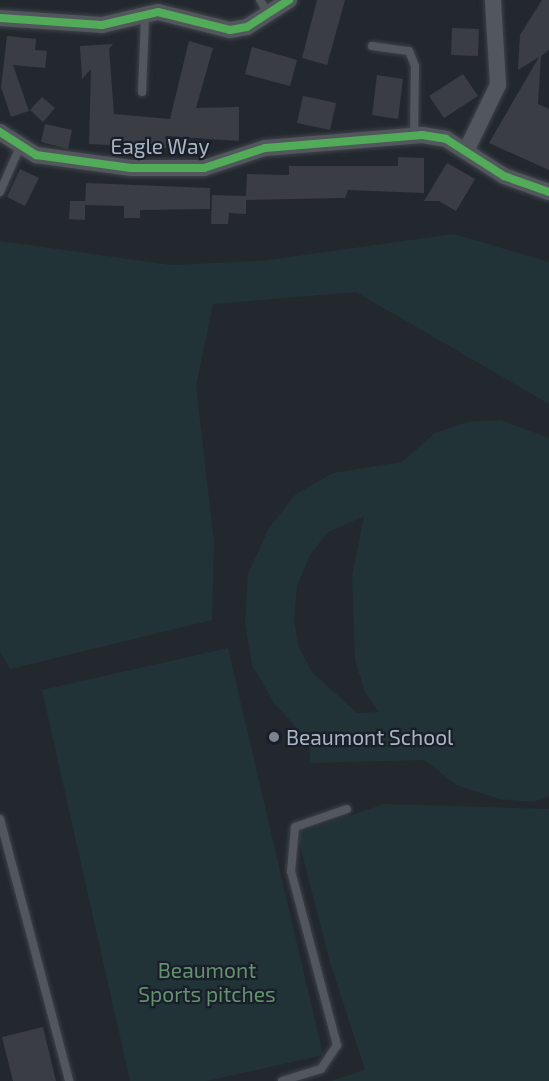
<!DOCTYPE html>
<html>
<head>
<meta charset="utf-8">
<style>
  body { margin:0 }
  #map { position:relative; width:549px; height:1081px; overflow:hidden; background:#23282f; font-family:"Exo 2",sans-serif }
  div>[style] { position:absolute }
  .green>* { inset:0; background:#213336 }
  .building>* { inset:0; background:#3a3e44 }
  .roads { filter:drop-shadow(0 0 2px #3f4349) drop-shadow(0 0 2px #3f4349) }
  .service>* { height:8px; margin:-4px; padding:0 4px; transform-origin:4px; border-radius:4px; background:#52575e }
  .minor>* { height:16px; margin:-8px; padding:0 8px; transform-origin:8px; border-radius:8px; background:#52575e }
  .cycleway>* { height:8px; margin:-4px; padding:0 4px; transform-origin:4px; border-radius:4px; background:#51ab58 }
  .dots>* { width:16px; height:16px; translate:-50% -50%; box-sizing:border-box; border:3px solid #181f29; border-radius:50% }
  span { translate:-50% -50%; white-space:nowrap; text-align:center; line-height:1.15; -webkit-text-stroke:4.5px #181f29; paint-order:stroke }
  .street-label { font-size:21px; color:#abb4c3 }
  .poi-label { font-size:21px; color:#abb4c3 }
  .left { translate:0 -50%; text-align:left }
  .park-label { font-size:21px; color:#64926f }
</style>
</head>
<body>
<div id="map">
  <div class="green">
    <i style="clip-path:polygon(454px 234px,549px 262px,549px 404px,356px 292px,213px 304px,196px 386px,214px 542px,212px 620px,10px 669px,0 652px,0 241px,171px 265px,261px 261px)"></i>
    <i style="clip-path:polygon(evenodd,501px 420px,549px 438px,549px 796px,533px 802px,500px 799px,456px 785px,425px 760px,310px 763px,309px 741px,274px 703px,252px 665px,245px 623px,248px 574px,268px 530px,295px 495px,333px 473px,402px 462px,435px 433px,468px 422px,501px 420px,364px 516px,352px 576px,355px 660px,365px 692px,379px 712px,357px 713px,313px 673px,299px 648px,294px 621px,297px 586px,310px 555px,328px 532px,364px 516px)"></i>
    <i style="clip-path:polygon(228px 648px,323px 1055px,207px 1081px,130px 1081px,42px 690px)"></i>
    <i style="clip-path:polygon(384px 804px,549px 809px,549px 1081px,331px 1081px,365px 1070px,330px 962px,297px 834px)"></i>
  </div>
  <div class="building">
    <i style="clip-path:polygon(317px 0,345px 0,327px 65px,302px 58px)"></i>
    <i style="clip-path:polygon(542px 0,549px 0,549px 50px,541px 56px,538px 104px,549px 109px,549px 170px,489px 143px,539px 57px,518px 70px,520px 35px)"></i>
    <i style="clip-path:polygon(452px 28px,479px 29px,478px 56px,451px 55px)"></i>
    <i style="clip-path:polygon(7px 36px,36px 39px,35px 50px,47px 51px,45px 68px,13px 65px,29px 111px,11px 117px,1px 87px)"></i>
    <i style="clip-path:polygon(189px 41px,213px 48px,196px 108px,239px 107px,239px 141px,166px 136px,166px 148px,89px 144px,91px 69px,82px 79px,80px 46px,113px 44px,109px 49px,114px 114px,170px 119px)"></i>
    <i style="clip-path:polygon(252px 47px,297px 60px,290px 86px,245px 74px)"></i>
    <i style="clip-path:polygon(463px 74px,478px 96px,444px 118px,429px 96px)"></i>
    <i style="clip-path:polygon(377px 75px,403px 79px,398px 119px,372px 115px)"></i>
    <i style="clip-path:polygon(303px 96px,336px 103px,330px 130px,297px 123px)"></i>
    <i style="clip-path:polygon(42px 97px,55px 108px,43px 122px,30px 110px)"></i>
    <i style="clip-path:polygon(45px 124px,72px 130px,68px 149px,41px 142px)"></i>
    <i style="clip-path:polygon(398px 157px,424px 158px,424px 193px,348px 190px,345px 198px,246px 200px,246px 214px,229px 213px,228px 224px,211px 224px,212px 195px,246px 196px,247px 174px,289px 175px,289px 166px,398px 166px)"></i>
    <i style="clip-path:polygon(447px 163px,475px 179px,456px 211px,439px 201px,424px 201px)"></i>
    <i style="clip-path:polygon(20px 169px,39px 178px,25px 206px,7px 197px)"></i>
    <i style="clip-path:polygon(86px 183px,210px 188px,210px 209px,140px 210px,140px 218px,124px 218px,124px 206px,85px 205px)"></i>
    <i style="clip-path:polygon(70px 201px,85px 201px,85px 220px,69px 219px)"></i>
    <i style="clip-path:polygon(43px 1027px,56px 1081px,13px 1081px,2px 1037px)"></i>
  </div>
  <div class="roads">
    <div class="service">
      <i style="left:260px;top:0;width:17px;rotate:59deg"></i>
      <i style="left:372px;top:46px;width:37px;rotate:8deg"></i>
      <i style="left:409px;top:51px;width:16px;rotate:68deg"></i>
      <i style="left:415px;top:66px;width:70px;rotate:90.8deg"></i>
      <i style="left:142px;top:92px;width:75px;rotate:-87.7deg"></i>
      <i style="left:0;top:192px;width:47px;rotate:-66.2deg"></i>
      <i style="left:0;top:819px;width:271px;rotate:75.2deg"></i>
      <i style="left:282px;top:1081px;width:41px;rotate:-17.1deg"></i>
      <i style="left:321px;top:1069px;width:29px;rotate:-56deg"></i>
      <i style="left:337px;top:1045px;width:180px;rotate:-104.8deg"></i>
      <i style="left:291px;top:871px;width:44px;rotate:-84.8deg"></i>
      <i style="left:295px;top:827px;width:55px;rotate:-19.1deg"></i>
    </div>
    <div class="minor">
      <i style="left:0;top:18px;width:102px;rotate:3.9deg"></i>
      <i style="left:102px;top:25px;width:57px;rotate:-13.1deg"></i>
      <i style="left:158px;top:12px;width:74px;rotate:14deg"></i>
      <i style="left:230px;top:30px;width:17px;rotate:-10deg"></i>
      <i style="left:247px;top:27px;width:50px;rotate:-32.7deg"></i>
      <i style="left:0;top:132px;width:43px;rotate:32.6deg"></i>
      <i style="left:36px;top:155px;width:96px;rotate:7.8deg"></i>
      <i style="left:131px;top:168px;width:73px"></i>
      <i style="left:204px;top:168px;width:64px;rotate:-18.2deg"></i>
      <i style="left:265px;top:148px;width:158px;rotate:-4.7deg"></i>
      <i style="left:422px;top:135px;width:24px;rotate:9deg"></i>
      <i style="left:446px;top:139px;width:69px;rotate:32.5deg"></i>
      <i style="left:504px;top:176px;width:48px;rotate:19.6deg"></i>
      <i style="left:467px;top:149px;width:71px;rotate:-64.2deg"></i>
      <i style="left:498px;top:85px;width:85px;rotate:-93.4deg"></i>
    </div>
  </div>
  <div class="cycleway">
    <i style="left:0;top:18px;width:102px;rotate:3.9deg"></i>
    <i style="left:102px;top:25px;width:57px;rotate:-13.1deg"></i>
    <i style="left:158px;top:12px;width:74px;rotate:14deg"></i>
    <i style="left:230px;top:30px;width:17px;rotate:-10deg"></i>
    <i style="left:247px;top:27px;width:50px;rotate:-32.7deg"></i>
    <i style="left:0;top:132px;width:43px;rotate:32.6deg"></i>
    <i style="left:36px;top:155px;width:96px;rotate:7.8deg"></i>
    <i style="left:131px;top:168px;width:73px"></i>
    <i style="left:204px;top:168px;width:64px;rotate:-18.2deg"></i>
    <i style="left:265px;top:148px;width:158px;rotate:-4.7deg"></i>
    <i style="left:422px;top:135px;width:24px;rotate:9deg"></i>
    <i style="left:446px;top:139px;width:69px;rotate:32.5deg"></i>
    <i style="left:504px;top:176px;width:48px;rotate:19.6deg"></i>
  </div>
  <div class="dots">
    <i style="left:274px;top:737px;background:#7b838f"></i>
  </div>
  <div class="street-label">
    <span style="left:160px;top:146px">Eagle Way</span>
  </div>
  <div class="poi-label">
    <span class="left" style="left:286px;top:737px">Beaumont School</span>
  </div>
  <div class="park-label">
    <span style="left:207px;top:982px">Beaumont<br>Sports pitches</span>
  </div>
</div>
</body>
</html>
